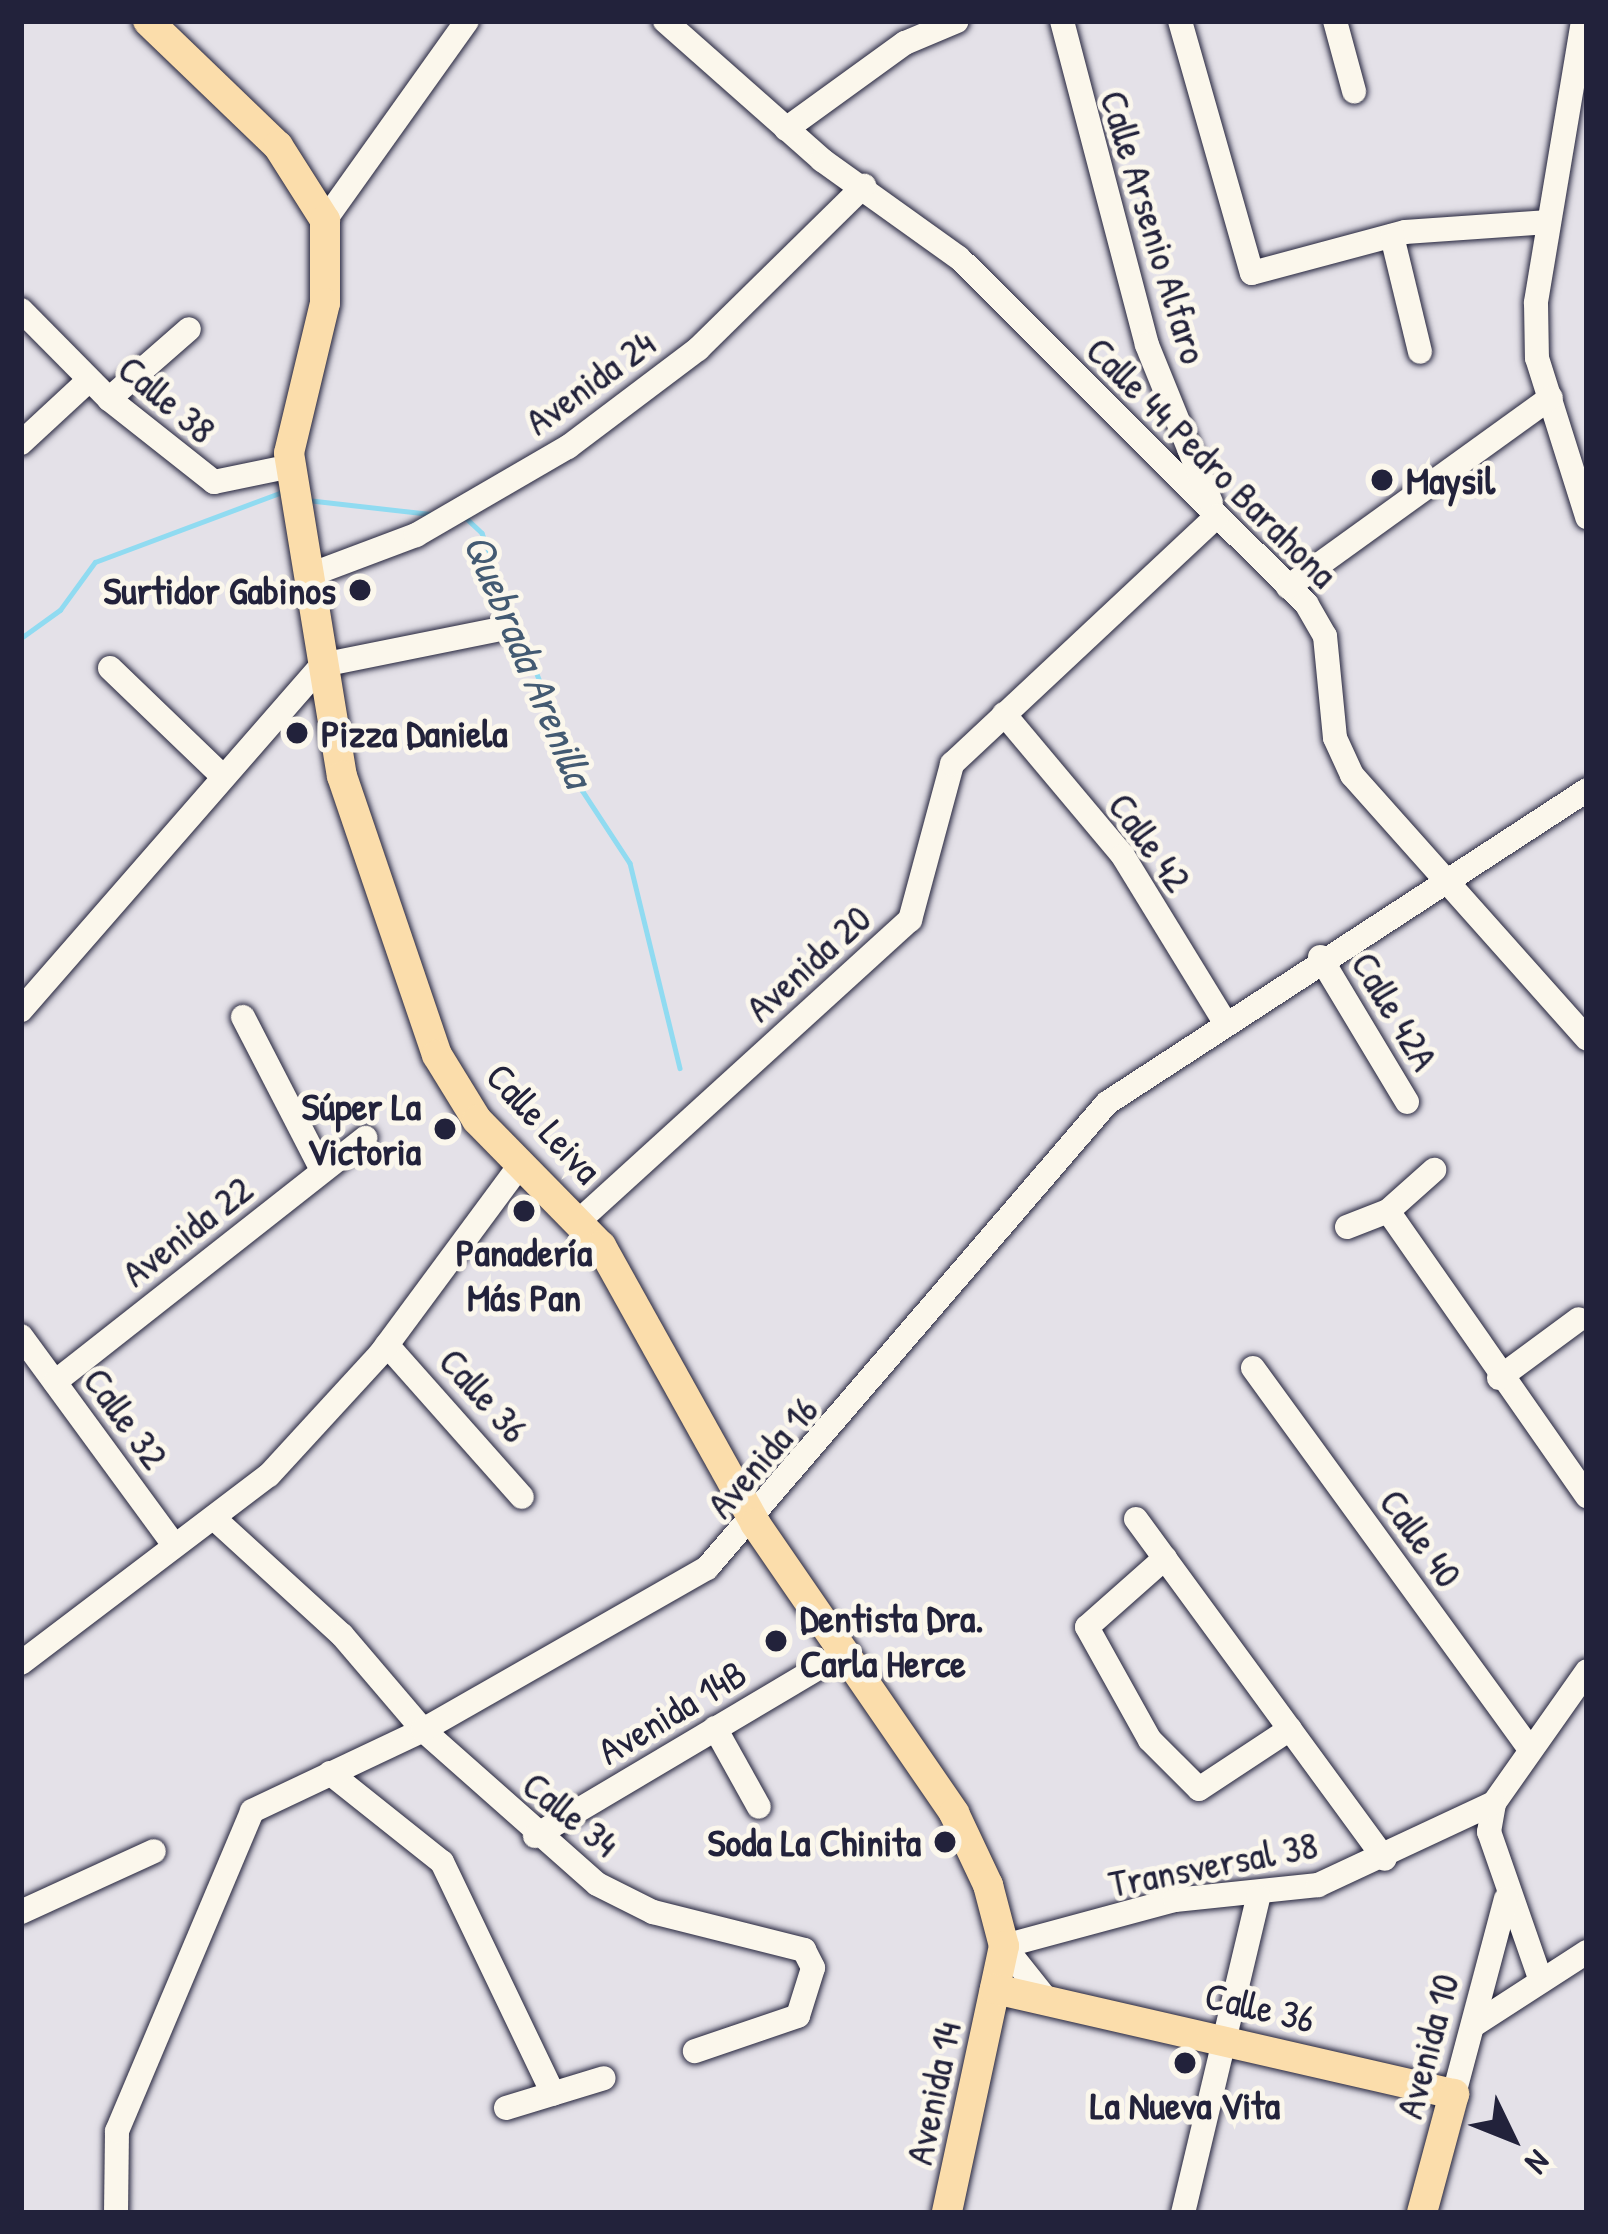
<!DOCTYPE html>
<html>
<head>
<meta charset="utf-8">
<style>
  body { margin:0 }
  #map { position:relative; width:1608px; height:2234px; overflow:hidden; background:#e4e1e8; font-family:"Patrick Hand",sans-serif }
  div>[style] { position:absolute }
  .stream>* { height:4.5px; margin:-2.25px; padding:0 2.25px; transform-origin:2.25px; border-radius:2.25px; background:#90dbf1 }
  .roads { filter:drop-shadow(0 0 3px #22223b) drop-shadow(0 0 3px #22223b) }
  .minor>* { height:24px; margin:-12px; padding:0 12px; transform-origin:12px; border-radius:12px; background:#fbf7ec }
  .major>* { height:30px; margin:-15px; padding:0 15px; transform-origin:15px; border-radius:15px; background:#fbddab }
  .dots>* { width:33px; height:33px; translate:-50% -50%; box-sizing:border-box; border:6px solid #fbf7ec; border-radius:50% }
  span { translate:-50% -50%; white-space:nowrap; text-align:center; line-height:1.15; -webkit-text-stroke:10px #fbf7ec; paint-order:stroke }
  .street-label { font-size:39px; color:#22223b }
  .poi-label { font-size:39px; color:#22223b; font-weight:700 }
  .left { translate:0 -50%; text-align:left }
  .right { translate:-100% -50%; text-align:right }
  .water-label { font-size:42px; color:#435a72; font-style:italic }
  .frame { position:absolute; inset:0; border:24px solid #22223b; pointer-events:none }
  .north { position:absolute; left:1452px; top:2078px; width:120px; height:120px; -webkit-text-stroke:9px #fbf7ec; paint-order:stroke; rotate:133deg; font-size:33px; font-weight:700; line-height:48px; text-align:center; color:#22223b }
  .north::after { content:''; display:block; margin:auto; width:42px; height:54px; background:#22223b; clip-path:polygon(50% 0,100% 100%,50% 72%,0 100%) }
</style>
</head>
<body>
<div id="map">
  <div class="stream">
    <i style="left:307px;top:500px;width:124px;rotate:6.5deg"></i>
    <i style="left:465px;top:517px;width:23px;rotate:43deg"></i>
    <i style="left:482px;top:533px;width:276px;rotate:68.7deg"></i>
    <i style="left:582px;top:790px;width:87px;rotate:56.7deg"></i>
    <i style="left:630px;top:863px;width:211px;rotate:76.3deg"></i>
    <i style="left:21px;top:638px;width:48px;rotate:-35.7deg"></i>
    <i style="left:60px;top:610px;width:59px;rotate:-53.9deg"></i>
    <i style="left:95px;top:562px;width:203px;rotate:-20.5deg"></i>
  </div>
  <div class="roads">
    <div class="minor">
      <i style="left:665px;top:21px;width:210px;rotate:41.5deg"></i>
      <i style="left:822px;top:160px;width:168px;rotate:35.6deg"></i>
      <i style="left:959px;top:258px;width:491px;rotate:44.9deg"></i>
      <i style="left:1307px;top:605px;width:36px;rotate:60deg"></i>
      <i style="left:1325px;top:636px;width:102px;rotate:84.4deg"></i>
      <i style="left:1335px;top:738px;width:41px;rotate:65.3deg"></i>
      <i style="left:1352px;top:775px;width:353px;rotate:48.3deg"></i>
      <i style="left:1062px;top:21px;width:335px;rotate:75.3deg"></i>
      <i style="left:1147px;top:345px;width:170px;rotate:67.9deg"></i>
      <i style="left:1180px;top:21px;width:262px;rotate:74.1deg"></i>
      <i style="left:1252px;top:273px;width:158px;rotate:-15deg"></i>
      <i style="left:1405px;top:232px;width:144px;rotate:-4deg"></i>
      <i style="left:1335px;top:21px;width:73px;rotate:74.8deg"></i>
      <i style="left:1583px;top:21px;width:286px;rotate:99.5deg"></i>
      <i style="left:1536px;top:303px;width:55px;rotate:89deg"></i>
      <i style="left:1537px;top:358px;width:167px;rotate:72.5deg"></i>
      <i style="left:786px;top:129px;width:147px;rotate:-35.9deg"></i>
      <i style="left:905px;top:43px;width:56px;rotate:-22.9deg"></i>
      <i style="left:325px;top:220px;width:244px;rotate:-54.5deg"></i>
      <i style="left:1392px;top:236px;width:119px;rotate:76.4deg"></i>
      <i style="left:21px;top:310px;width:125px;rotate:45.3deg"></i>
      <i style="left:109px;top:399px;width:134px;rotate:38.3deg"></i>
      <i style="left:214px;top:482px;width:79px;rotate:-11.7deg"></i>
      <i style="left:109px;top:399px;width:106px;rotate:-41.2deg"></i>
      <i style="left:21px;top:443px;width:91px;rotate:-42.8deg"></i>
      <i style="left:315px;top:573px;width:108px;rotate:-20.6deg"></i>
      <i style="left:416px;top:535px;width:176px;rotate:-30.1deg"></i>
      <i style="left:568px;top:447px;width:163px;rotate:-37deg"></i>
      <i style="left:698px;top:349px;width:233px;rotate:-44.5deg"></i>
      <i style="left:1288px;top:587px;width:324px;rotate:-35.8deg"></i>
      <i style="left:110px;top:668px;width:151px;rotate:43.9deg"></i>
      <i style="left:1004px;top:714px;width:185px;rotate:50deg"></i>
      <i style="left:1123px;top:856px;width:193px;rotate:58.5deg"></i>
      <i style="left:1320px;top:957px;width:169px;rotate:59deg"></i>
      <i style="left:21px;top:1010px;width:458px;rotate:-48.9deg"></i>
      <i style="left:322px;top:665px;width:183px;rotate:-11.4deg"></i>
      <i style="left:243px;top:1017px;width:172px;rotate:62.7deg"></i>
      <i style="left:1388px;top:1211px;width:348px;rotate:55.1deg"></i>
      <i style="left:581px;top:1219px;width:445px;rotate:-42.3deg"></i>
      <i style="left:910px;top:920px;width:162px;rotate:-74.9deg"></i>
      <i style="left:952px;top:764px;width:363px;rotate:-43.1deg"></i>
      <i style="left:1347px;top:1227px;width:44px;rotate:-21.3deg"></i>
      <i style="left:1388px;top:1211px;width:62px;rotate:-41.7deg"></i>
      <i style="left:21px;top:1336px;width:255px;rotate:53.8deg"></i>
      <i style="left:387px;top:1345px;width:203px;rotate:48.4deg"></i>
      <i style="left:1253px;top:1368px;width:472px;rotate:54deg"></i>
      <i style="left:1499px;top:1378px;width:99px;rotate:-36.4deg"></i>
      <i style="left:55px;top:1382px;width:395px;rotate:-38.2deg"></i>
      <i style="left:1136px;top:1519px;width:421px;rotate:53.8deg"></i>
      <i style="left:216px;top:1520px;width:171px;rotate:42.4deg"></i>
      <i style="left:342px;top:1635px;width:125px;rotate:49.5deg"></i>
      <i style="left:423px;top:1730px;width:232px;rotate:41.5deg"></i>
      <i style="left:597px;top:1884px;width:63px;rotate:26.6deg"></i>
      <i style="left:653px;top:1912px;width:156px;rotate:14.1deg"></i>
      <i style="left:804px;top:1950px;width:20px;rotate:63deg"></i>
      <i style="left:813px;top:1968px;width:50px;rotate:107.4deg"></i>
      <i style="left:798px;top:2016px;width:109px;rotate:161.2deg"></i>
      <i style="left:1165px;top:1558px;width:104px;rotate:138.5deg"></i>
      <i style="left:1087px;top:1627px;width:129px;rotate:60.9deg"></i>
      <i style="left:1150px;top:1740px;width:69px;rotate:45deg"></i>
      <i style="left:1199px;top:1789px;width:109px;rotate:-33.4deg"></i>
      <i style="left:21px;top:1663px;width:311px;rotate:-37.2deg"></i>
      <i style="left:269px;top:1475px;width:166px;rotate:-47.4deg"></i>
      <i style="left:381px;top:1353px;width:235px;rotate:-53.5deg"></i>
      <i style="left:715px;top:1728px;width:90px;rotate:60.9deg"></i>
      <i style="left:330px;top:1773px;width:143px;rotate:38.5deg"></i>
      <i style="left:442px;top:1862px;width:257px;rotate:64.4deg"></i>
      <i style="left:535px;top:1836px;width:362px;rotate:-30.7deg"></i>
      <i style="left:21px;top:1912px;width:146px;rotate:-24.6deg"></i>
      <i style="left:1541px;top:1981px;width:158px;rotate:-109.2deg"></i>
      <i style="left:1489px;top:1832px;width:29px;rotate:-80deg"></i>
      <i style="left:1494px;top:1803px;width:161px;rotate:-54.8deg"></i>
      <i style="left:1047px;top:2000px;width:69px;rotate:-128.5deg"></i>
      <i style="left:1004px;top:1946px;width:177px;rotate:-15.1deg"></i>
      <i style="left:1175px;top:1900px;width:144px;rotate:-6deg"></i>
      <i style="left:1318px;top:1885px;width:194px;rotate:-25deg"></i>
      <i style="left:1474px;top:2025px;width:135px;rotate:-32.9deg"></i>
      <i style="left:1454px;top:2094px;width:202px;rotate:-75.1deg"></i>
      <i style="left:506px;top:2108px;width:102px;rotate:-17deg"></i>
      <i style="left:116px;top:2213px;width:82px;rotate:-89.3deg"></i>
      <i style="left:117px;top:2131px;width:347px;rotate:-67.1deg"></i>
      <i style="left:252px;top:1811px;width:189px;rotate:-25.3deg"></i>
      <i style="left:423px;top:1730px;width:327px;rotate:-29.7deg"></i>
      <i style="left:707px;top:1568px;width:613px;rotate:-49.3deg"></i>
      <i style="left:1107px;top:1103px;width:573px;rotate:-33.11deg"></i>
      <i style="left:1183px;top:2213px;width:325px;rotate:-76.6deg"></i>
    </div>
    <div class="major">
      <i style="left:148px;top:21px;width:180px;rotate:43.9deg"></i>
      <i style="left:278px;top:146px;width:88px;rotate:57.6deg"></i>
      <i style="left:325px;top:220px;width:83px;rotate:90deg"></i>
      <i style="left:325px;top:303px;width:154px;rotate:103.5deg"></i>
      <i style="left:289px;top:453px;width:327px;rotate:80.7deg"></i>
      <i style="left:342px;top:776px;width:295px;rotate:71.2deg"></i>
      <i style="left:437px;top:1055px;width:76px;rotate:58.4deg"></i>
      <i style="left:477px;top:1120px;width:177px;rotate:45.5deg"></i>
      <i style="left:601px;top:1246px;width:317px;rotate:60.9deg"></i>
      <i style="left:755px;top:1523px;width:352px;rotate:55.5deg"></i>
      <i style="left:954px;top:1813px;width:80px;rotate:64.7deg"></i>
      <i style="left:988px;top:1885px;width:63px;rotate:75.3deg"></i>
      <i style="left:1004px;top:1946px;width:273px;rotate:102.1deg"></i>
      <i style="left:995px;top:1989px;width:471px;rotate:12.9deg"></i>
      <i style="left:1454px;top:2094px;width:123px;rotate:105.1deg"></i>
    </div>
  </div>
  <div class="dots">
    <i style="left:1382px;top:480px;background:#22223b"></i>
    <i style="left:360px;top:590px;background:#22223b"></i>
    <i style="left:297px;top:733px;background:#22223b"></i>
    <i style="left:445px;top:1129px;background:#22223b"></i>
    <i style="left:524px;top:1211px;background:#22223b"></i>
    <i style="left:776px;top:1641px;background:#22223b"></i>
    <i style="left:945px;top:1842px;background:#22223b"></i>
    <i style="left:1185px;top:2063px;background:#22223b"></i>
  </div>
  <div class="street-label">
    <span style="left:1154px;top:227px;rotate:73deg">Calle Arsenio Alfaro</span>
    <span style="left:590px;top:382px;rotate:-36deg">Avenida 24</span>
    <span style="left:167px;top:399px;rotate:40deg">Calle 38</span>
    <span style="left:1212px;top:462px;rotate:45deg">Calle 44 Pedro Barahona</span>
    <span style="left:1150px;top:842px;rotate:54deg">Calle 42</span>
    <span style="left:808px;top:963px;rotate:-42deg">Avenida 20</span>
    <span style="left:1395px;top:1011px;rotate:59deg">Calle 42A</span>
    <span style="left:544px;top:1123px;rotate:47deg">Calle Leiva</span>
    <span style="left:187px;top:1231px;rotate:-38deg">Avenida 22</span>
    <span style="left:484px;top:1395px;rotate:48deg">Calle 36</span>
    <span style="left:126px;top:1418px;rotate:54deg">Calle 32</span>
    <span style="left:762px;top:1457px;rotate:-49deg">Avenida 16</span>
    <span style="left:1421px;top:1538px;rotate:54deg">Calle 40</span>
    <span style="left:672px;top:1712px;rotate:-31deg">Avenida 14B</span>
    <span style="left:571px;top:1814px;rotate:39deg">Calle 34</span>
    <span style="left:1213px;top:1864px;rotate:-11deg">Transversal 38</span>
    <span style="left:1260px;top:2007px;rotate:13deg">Calle 36</span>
    <span style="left:1427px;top:2046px;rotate:-75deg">Avenida 10</span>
    <span style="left:933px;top:2093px;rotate:-78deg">Avenida 14</span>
  </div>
  <div class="poi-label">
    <span class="left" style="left:1406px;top:480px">Maysil</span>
    <span class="right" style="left:336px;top:590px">Surtidor Gabinos</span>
    <span class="left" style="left:321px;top:733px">Pizza Daniela</span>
    <span class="right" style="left:421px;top:1129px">Súper La<br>Victoria</span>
    <span style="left:524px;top:1275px">Panadería<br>Más Pan</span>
    <span class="left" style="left:800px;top:1641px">Dentista Dra.<br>Carla Herce</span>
    <span class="right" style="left:921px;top:1842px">Soda La Chinita</span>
    <span style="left:1185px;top:2105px">La Nueva Vita</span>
  </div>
  <div class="water-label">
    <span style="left:529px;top:660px;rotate:67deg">Quebrada Arenilla</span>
  </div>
  <div class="frame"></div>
  <div class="north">N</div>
</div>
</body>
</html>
